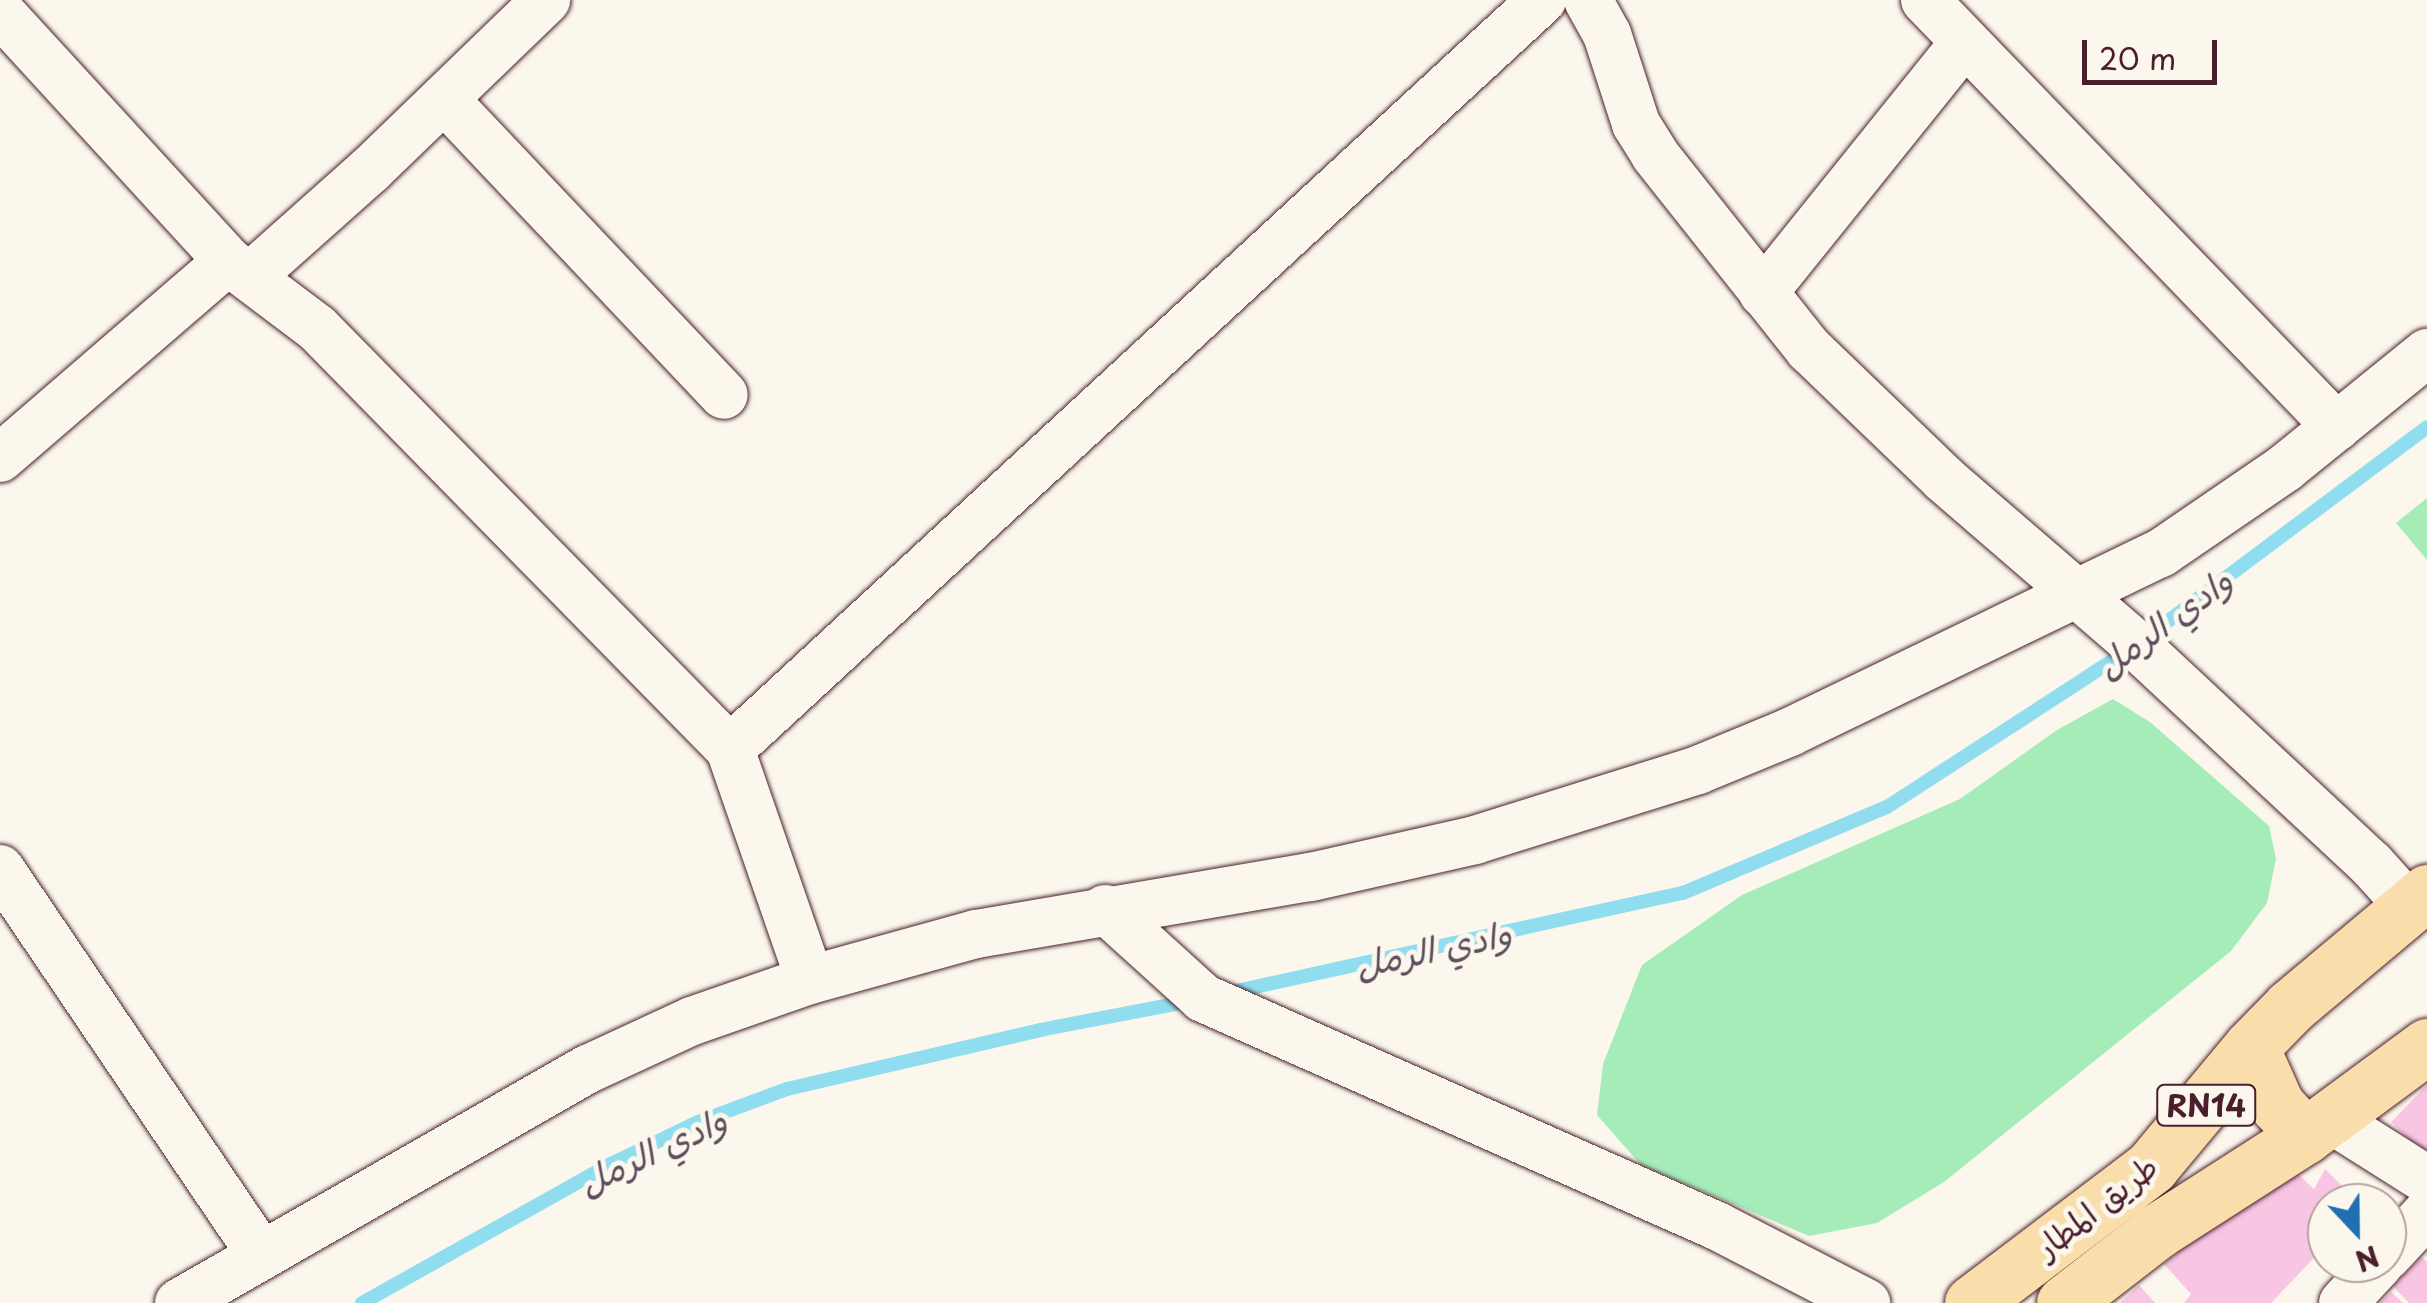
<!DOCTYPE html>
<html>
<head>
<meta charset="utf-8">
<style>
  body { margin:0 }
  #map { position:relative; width:2427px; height:1303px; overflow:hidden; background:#fbf7ec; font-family:"Playpen Sans","Playpen Sans Arabic",sans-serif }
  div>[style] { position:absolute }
  .green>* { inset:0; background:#a5ecb9 }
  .stream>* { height:14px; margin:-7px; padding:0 7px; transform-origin:7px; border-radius:7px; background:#90ddef }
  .building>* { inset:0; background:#f8c5e3 }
  .roads { filter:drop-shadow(0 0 2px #4a1f2b) drop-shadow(0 0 2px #4a1f2b) }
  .minor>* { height:48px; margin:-24px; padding:0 24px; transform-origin:24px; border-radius:24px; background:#fbf7ec }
  .primary>* { height:55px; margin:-27.5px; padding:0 27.5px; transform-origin:27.5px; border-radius:27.5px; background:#f9ddab }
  span { translate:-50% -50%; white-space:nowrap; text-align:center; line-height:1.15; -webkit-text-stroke:10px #fbf7ec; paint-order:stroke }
  .shield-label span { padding:2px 8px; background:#fbf7ec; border:2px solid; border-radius:8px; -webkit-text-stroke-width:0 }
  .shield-label { font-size:30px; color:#4a1f2b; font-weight:700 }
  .street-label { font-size:32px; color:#4a1f2b }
  .water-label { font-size:35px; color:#5c4e5c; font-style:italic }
  .north { position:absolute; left:2307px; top:1183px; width:100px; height:100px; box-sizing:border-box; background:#fbf7ec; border:2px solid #b4a19f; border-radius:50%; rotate:158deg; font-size:28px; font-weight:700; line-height:40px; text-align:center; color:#4a1f2b }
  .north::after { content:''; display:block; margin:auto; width:35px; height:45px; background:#1f6fb2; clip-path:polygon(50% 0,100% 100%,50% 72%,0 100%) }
  .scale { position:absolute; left:2082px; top:40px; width:135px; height:45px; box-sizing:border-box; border:5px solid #4a1f2b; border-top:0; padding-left:12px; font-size:30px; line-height:35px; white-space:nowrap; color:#4a1f2b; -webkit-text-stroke:8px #fbf7ec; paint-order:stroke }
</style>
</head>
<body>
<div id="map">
  <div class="green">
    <i style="clip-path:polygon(2427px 498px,2427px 560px,2396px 523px)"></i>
    <i style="clip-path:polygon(2113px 699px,2150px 722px,2269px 826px,2276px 859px,2267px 903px,2231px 951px,1944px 1182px,1877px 1223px,1809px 1236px,1641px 1165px,1597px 1115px,1603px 1064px,1642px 965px,1742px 895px,1960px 799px,2057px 730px)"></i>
  </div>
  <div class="stream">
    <i style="left:1227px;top:993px;width:467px;rotate:-12.4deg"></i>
    <i style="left:1683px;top:893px;width:221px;rotate:-22.9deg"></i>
    <i style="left:1887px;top:807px;width:297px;rotate:-33deg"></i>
    <i style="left:2136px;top:645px;width:364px;rotate:-36.8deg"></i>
    <i style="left:362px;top:1303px;width:285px;rotate:-29.2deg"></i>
    <i style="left:611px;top:1164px;width:97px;rotate:-25.8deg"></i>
    <i style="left:698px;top:1122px;width:95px;rotate:-20.3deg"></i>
    <i style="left:787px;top:1089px;width:260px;rotate:-13.1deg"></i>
    <i style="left:1040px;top:1030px;width:154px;rotate:-10.9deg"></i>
  </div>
  <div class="building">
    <i style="clip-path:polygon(2427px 1085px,2427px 1157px,2391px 1122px)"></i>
    <i style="clip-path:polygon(2285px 1162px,2314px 1189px,2325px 1169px,2360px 1203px,2327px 1203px,2327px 1258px,2314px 1258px,2271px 1303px,2184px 1303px,2191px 1294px,2164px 1264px)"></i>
    <i style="clip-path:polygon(2422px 1257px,2427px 1262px,2427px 1303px,2409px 1303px,2393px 1286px)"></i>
    <i style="clip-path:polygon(2139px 1285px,2155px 1303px,2120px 1303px)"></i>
    <i style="clip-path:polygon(2391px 1292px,2403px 1303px,2380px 1303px)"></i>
  </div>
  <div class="roads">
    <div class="minor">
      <i style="left:1588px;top:0;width:39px;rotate:61deg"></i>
      <i style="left:1607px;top:34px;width:95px;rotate:72.1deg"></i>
      <i style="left:1636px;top:124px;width:36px;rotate:58deg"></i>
      <i style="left:1655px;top:155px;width:248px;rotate:51.6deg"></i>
      <i style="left:1809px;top:349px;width:187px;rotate:43.9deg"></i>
      <i style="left:1944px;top:479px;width:254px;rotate:40.8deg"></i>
      <i style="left:2136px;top:645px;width:321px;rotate:43deg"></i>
      <i style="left:2371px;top:864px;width:57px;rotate:47.9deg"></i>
      <i style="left:1925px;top:0;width:593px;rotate:46.02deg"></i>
      <i style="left:0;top:12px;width:338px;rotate:47.5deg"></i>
      <i style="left:228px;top:261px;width:111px;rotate:37deg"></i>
      <i style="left:317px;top:328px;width:590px;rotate:45.55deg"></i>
      <i style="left:730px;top:749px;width:244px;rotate:70.9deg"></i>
      <i style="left:444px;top:99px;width:407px;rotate:46.6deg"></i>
      <i style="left:251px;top:276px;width:159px;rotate:-41.7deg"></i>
      <i style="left:370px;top:170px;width:245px;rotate:-44deg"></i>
      <i style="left:1763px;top:293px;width:322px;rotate:-51.2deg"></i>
      <i style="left:0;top:458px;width:301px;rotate:-40.8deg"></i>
      <i style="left:730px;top:749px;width:1105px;rotate:-42.69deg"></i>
      <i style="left:0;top:869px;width:467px;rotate:55.9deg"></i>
      <i style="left:1105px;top:909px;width:132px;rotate:42.2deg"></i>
      <i style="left:1203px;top:998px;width:562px;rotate:23.92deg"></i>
      <i style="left:1717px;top:1226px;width:168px;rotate:27.3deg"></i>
      <i style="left:2329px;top:1118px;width:116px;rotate:32.3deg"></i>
      <i style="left:2387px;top:1256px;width:59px;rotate:-47.1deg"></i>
      <i style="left:179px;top:1303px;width:471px;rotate:-29.8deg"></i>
      <i style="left:588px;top:1069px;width:115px;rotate:-24.8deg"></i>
      <i style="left:692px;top:1021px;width:125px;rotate:-19.2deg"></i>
      <i style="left:810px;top:980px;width:172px;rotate:-15.5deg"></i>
      <i style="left:976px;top:934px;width:340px;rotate:-9.7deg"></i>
      <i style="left:1311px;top:877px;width:168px;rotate:-12.7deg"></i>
      <i style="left:1475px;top:840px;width:234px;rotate:-17.4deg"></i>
      <i style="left:1698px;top:770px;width:100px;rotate:-22.4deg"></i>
      <i style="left:1790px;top:732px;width:412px;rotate:-25.8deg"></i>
      <i style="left:2161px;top:553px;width:150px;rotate:-34.4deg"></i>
      <i style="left:2285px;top:468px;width:183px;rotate:-39deg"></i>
      <i style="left:2343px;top:1303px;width:54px;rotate:-47.2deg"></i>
    </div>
    <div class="primary">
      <i style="left:2251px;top:1047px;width:64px;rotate:65.9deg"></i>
      <i style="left:2277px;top:1105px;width:42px;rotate:47.9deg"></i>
      <i style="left:1972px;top:1303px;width:225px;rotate:-37.2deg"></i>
      <i style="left:2151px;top:1167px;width:156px;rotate:-50.2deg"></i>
      <i style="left:2251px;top:1047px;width:56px;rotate:-45.7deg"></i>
      <i style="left:2290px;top:1007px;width:179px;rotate:-40deg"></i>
      <i style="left:2064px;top:1303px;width:118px;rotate:-37.7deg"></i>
      <i style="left:2157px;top:1231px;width:176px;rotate:-32.7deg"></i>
      <i style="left:2305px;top:1136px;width:152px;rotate:-36.4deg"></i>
    </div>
  </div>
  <div class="shield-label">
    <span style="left:2206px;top:1105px">RN14</span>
  </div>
  <div class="street-label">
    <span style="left:2096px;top:1206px;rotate:-38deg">طريق المطار</span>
  </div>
  <div class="water-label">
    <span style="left:2163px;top:622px;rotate:-36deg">وادي الرمل</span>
    <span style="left:1433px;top:948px;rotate:-12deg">وادي الرمل</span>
    <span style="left:652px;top:1150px;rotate:-25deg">وادي الرمل</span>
  </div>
  <div class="north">N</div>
  <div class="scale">20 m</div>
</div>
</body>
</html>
